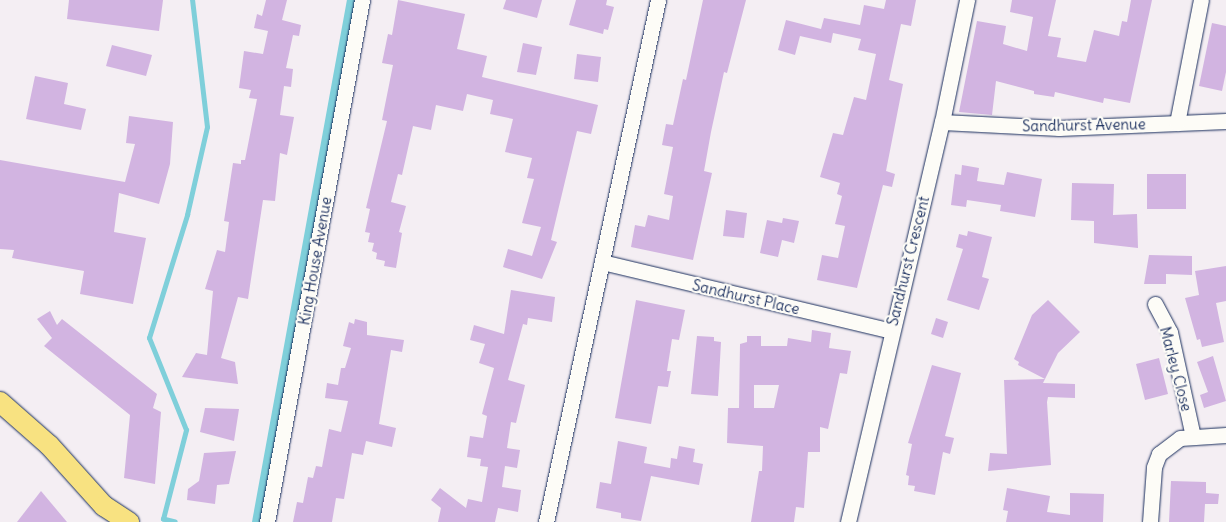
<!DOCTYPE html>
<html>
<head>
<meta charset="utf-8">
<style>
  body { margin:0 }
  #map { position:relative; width:1226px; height:522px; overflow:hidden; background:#f4eef3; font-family:Delius,sans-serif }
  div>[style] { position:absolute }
  .stream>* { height:4.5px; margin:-2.25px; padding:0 2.25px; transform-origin:2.25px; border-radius:2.25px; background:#7fcfda }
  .canal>* { height:15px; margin:-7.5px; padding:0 7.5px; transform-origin:7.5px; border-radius:7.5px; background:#7fcfda }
  .building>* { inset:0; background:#d2b4e1 }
  .roads { filter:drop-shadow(0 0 1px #1b2f5e) drop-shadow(0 0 1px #1b2f5e) }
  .minor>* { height:15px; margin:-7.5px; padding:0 7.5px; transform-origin:7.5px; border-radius:7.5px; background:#fdfcf7 }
  .major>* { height:20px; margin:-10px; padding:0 10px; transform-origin:10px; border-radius:10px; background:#f8e281 }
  span { translate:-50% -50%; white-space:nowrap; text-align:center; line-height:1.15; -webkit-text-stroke:4.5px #fdfcf7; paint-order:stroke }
  .street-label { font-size:15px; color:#1b2f5e }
</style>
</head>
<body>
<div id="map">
  <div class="stream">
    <i style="left:175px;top:522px;width:12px;rotate:-166deg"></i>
    <i style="left:163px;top:519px;width:92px;rotate:-75.5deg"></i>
    <i style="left:186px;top:430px;width:99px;rotate:-111.9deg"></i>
    <i style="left:149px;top:338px;width:129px;rotate:-72.8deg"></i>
    <i style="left:187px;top:215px;width:90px;rotate:-77.2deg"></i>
    <i style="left:207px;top:127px;width:128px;rotate:-96.7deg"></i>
  </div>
  <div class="canal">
    <i style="left:259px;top:522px;width:531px;rotate:-79.69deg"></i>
  </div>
  <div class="building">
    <i style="clip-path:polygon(69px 0,163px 0,159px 31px,67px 19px)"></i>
    <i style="clip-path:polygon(266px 0,287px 0,282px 20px,301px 25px,299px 36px,293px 35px,286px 68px,293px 69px,291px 87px,284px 86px,280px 115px,294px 117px,287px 155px,280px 153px,275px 201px,263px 200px,248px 299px,238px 297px,221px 358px,235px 362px,238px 384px,182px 377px,196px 353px,207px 355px,213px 291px,205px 289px,217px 250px,225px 252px,229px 222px,224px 221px,233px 163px,241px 164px,241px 160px,245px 160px,257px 99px,249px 98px,251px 90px,239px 88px,244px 51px,263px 54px,268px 31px,254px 28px,257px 14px,262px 16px)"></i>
    <i style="clip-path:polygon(398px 0,465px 14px,457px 49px,487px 56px,482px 77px,598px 105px,591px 134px,577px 131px,551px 240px,557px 242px,542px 279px,503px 267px,508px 249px,532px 256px,541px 227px,522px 223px,534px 179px,527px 178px,532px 158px,505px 152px,513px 119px,490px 114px,493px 100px,467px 94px,463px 111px,436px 105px,431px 130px,413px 126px,402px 175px,398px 174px,391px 202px,406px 206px,399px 232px,402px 233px,396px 268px,384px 266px,385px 261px,376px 259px,377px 253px,372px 251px,374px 243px,368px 242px,370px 233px,365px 232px,370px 209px,366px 208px,387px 121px,382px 120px,393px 65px,382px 63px,388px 34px,392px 35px)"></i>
    <i style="clip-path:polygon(506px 0,542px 0,537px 18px,503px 9px)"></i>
    <i style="clip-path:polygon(576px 0,607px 0,606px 5px,614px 7px,608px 30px,604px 29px,603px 34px,569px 25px)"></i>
    <i style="clip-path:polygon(703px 0,746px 0,727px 73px,724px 72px,711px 132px,704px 171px,712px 173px,693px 260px,631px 247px,635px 225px,645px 227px,648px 215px,669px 220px,673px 196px,664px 194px,673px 147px,662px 145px,666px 124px,673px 125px,683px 79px,686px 80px)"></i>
    <i style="clip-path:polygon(886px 0,916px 0,911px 26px,901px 24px,889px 80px,903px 84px,886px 171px,895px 174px,892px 187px,883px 185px,857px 288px,817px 280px,822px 255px,838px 258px,845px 226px,835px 224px,842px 196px,837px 194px,840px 183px,820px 177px,833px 133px,843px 135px,854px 97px,866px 100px,876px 54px,858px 50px,861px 39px,833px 33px,831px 43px,800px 36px,795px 55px,778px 50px,786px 20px,821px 29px,824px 18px,860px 25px,864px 5px,884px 9px)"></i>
    <i style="clip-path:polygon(1012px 0,1056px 0,1048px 36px,1061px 38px,1057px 57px,1086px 62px,1094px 30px,1119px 36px,1122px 21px,1127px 22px,1131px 0,1152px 0,1130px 103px,1104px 98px,1103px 103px,1055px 92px,1054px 97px,1034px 94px,1034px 91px,996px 81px,992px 115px,959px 112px,977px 21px,1006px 26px,1003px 44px,1027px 51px,1033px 17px,1010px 12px)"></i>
    <i style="clip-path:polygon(1212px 23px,1226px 26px,1226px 72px,1222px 91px,1199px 86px)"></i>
    <i style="clip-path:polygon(523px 43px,542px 47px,536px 75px,517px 72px)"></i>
    <i style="clip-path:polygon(112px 45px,152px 55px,146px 76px,106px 66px)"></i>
    <i style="clip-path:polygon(577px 54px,601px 57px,598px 82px,574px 79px)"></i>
    <i style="clip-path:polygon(35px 76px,68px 83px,64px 104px,86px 109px,81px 130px,26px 119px)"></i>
    <i style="clip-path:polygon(129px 116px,173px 122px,170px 164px,159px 204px,119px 193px,114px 232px,146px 238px,133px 304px,80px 294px,84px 271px,12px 258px,14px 250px,0 249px,0 160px,125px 182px,135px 144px,126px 143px)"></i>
    <i style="clip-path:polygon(962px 165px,979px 168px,977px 181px,1004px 185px,1007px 172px,1042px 179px,1035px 217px,1000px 211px,1001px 205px,967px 200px,966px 207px,951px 205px,955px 174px,961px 175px)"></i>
    <i style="clip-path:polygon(1147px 174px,1186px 174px,1186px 209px,1147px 209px)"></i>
    <i style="clip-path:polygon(1072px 183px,1114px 184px,1113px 215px,1137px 214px,1138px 248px,1094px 243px,1094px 221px,1071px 220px)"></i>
    <i style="clip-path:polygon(726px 210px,747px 213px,744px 238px,723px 236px)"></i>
    <i style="clip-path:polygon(783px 218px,799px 221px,794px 243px,782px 240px,778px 257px,760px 253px,767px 220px,782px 223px)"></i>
    <i style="clip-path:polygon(968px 231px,992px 237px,982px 277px,989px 279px,979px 310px,947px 300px,963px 249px,956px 247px,959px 234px,967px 236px)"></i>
    <i style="clip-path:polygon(1149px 255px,1192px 256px,1192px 275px,1166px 274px,1166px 284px,1144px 284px)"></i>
    <i style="clip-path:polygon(1226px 266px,1226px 301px,1216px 303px,1224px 342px,1202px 347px,1200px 339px,1197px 340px,1185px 298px,1199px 295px,1195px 271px)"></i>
    <i style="clip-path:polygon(511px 290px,555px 297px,552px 322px,528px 318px,527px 325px,523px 324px,508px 380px,525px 385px,516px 423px,511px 422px,507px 448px,520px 450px,517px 468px,505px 466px,502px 487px,521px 490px,518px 512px,498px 508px,495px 522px,438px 522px,441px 508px,431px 500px,440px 488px,466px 508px,468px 499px,482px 502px,488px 467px,480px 466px,481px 459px,467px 457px,470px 436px,483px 438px,487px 416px,482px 414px,494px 368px,479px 363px,485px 344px,470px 340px,474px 325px,504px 334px)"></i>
    <i style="clip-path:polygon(636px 300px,685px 310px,679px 340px,672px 339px,667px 371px,671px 371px,668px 387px,658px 386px,651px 424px,615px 418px)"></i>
    <i style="clip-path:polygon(1048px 300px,1080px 332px,1058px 353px,1045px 379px,1018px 365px,1019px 362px,1014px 359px,1032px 315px)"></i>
    <i style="clip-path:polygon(50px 311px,57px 325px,62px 319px,157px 394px,153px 408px,161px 412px,155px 484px,124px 478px,130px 415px,44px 346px,52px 338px,37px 319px)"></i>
    <i style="clip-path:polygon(936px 318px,948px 322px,943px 338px,931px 334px)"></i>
    <i style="clip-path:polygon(355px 319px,367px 322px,367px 335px,404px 340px,402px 352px,391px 350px,379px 424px,396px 428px,392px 447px,366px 441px,363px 455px,352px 453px,344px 499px,336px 498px,332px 522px,293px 522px,297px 502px,303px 503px,308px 477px,313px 478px,316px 466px,322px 467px,329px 429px,341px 432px,348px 401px,325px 398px,327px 383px,338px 385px,341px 368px,345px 368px,351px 348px,343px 346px,349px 322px,354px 324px)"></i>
    <i style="clip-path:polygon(evenodd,812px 330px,831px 333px,829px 348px,851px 351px,847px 374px,840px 373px,828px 429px,820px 427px,820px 452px,808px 452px,804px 508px,796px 507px,794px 522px,751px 522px,759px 471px,762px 471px,763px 446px,727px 443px,728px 408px,739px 408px,740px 344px,747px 342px,747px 336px,761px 336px,761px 346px,787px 346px,788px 338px,811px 342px,812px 330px,754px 385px,779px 385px,774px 408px,754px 408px,754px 385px)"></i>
    <i style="clip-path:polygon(697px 336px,714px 337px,714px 341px,721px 342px,718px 396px,691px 394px)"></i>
    <i style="clip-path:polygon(1213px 356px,1226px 401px,1204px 408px,1200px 395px,1208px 392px,1197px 362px)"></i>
    <i style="clip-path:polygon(1159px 358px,1168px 394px,1145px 400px,1136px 364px)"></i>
    <i style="clip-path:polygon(932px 365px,961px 373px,945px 436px,954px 438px,950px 454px,943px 452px,935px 495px,914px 491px,915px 486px,908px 485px,909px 476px,906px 475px,912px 444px,908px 443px)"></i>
    <i style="clip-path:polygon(1045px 379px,1043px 383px,1075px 384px,1075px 398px,1048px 397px,1047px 402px,1051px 465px,988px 471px,990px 453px,1007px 454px,1004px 380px)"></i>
    <i style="clip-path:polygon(205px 408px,239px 409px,234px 441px,200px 432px)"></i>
    <i style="clip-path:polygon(618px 441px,647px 447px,644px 463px,670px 468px,671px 458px,677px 459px,679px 446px,695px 449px,693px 462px,703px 464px,699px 485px,651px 476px,641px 521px,621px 518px,621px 513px,596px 508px,600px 482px,611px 484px)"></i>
    <i style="clip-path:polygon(236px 451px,229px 484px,217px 485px,215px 504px,187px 500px,188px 489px,199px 481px,204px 453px)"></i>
    <i style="clip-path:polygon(1171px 481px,1206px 482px,1206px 493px,1219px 494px,1218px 504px,1205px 504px,1204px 522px,1169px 522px)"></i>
    <i style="clip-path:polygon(1007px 488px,1050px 496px,1047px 512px,1070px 515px,1070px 493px,1104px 494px,1103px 522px,1006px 522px,1008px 511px,1003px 510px)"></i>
    <i style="clip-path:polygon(41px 491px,67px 522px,17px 522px)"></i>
  </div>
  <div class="roads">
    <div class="minor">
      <i style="left:942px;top:122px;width:117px;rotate:2.9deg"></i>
      <i style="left:1059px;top:128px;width:167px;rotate:-2.4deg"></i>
      <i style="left:1177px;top:123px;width:125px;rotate:-79deg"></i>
      <i style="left:602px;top:262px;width:297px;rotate:13.4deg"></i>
      <i style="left:1155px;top:304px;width:32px;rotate:62deg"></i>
      <i style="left:1170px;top:332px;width:107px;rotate:77.6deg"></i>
      <i style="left:267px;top:522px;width:531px;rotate:-79.69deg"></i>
      <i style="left:546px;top:522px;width:534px;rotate:-77.89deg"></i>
      <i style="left:848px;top:522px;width:411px;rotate:-76.8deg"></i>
      <i style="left:942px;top:122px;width:125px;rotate:-78.4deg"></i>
      <i style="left:1150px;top:522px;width:55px;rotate:-85.8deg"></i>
      <i style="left:1154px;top:467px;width:14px;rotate:-69deg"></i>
      <i style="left:1159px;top:454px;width:26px;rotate:-37deg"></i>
      <i style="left:1180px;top:438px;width:46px;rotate:-3.7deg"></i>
    </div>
    <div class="major">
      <i style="left:0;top:402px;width:65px;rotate:41.3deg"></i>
      <i style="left:49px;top:445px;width:82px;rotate:48deg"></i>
      <i style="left:104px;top:506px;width:30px;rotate:33deg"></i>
    </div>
  </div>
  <div class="street-label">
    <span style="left:1084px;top:125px;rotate:-1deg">Sandhurst Avenue</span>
    <span style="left:315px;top:261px;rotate:-80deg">King House Avenue</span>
    <span style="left:908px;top:261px;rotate:-76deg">Sandhurst Crescent</span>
    <span style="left:746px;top:297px;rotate:13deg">Sandhurst Place</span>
    <span style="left:1176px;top:369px;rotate:75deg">Marley Close</span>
  </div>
</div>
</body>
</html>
